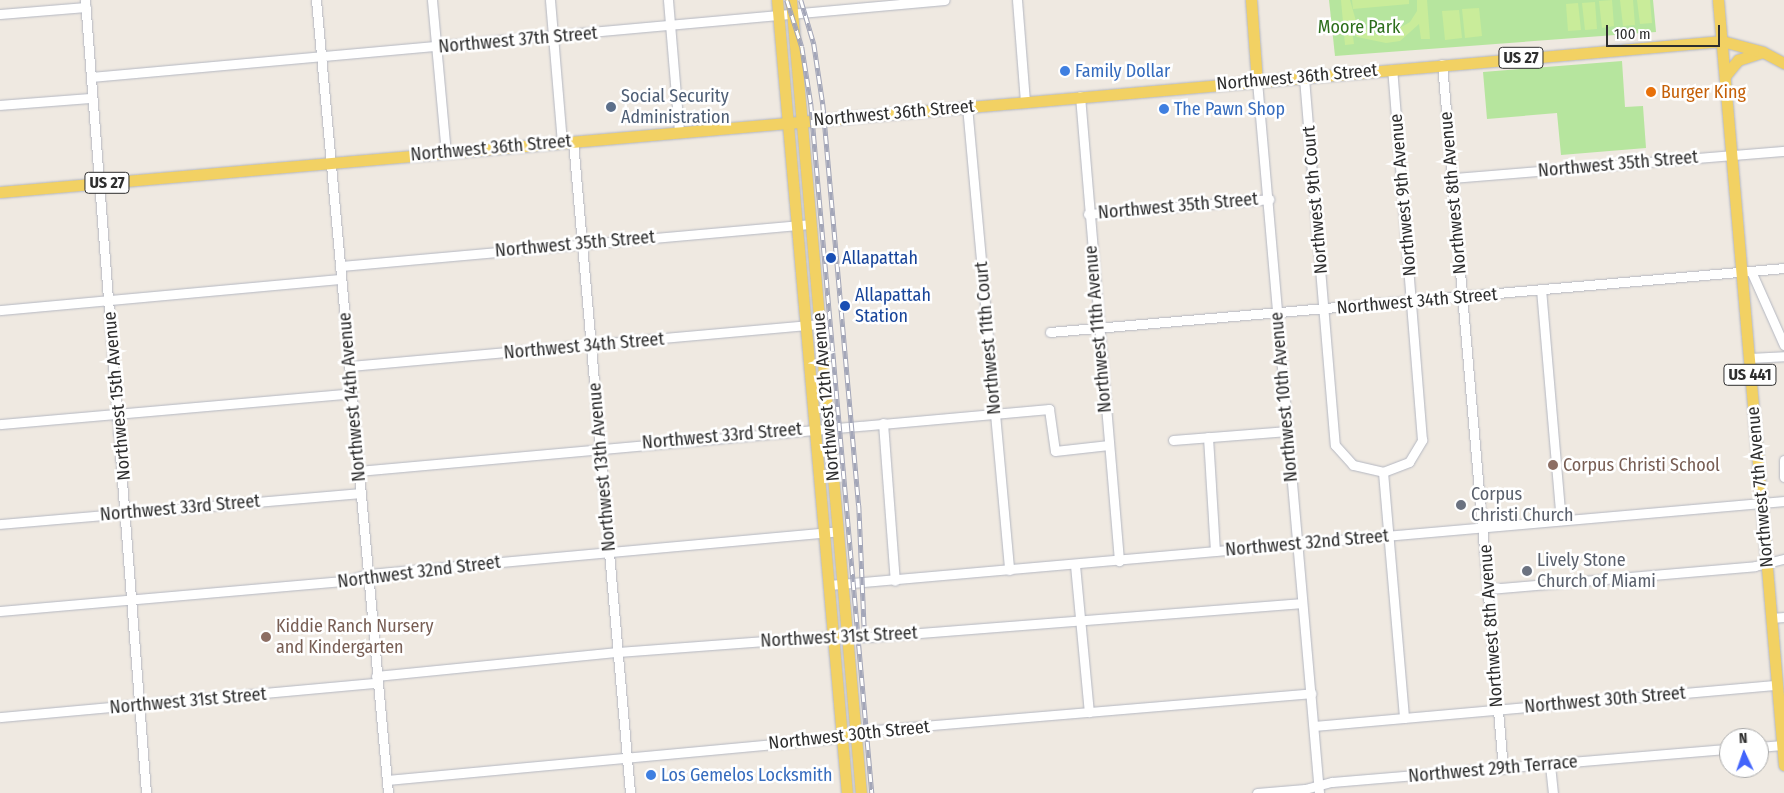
<!DOCTYPE html>
<html>
<head>
<meta charset="utf-8">
<style>
  body { margin:0 }
  #map { position:relative; width:1784px; height:793px; overflow:hidden; background:#efe9e1; font-family:"Fira Sans Condensed",sans-serif }
  div>[style] { position:absolute }
  .green>* { inset:0; background:#b6e59e }
  .pitch>* { inset:0; background:#c9ec9a }
  .roads { filter:drop-shadow(0 0 1px #b4b7c1) drop-shadow(0 0 1px #b4b7c1) }
  .minor>* { height:9px; margin:-4.5px; padding:0 4.5px; transform-origin:4.5px; border-radius:4.5px; background:#fff }
  .major>* { height:11px; margin:-5.5px; padding:0 5.5px; transform-origin:5.5px; border-radius:5.5px; background:#f2d163 }
  .rail>* { height:4.5px; margin-top:-2.25px; transform-origin:0; background:repeating-linear-gradient(90deg,#fff 0 8px,#a3a6b8 0 16px); box-sizing:border-box; border-block:1px solid #a3a6b8 }
  .dots>* { width:14px; height:14px; translate:-50% -50%; box-sizing:border-box; border:2px solid #fff; border-radius:50% }
  span { translate:-50% -50%; white-space:nowrap; text-align:center; line-height:1.15; -webkit-text-stroke:5px #fff; paint-order:stroke }
  .shield-label span { padding:1px 4px; background:#fff; border:1px solid; border-radius:4px; -webkit-text-stroke-width:0 }
  .shield-label { font-size:16px; color:#2e2e2e; font-weight:700 }
  .park-label { font-size:18px; color:#2c6e1b }
  .street-label { font-size:18px; color:#2e2e2e }
  .shop-label { font-size:18px; color:#366cbe }
  .left { translate:0 -50%; text-align:left }
  .food-label { font-size:18px; color:#c56008 }
  .service-label { font-size:18px; color:#4e5e75 }
  .transit-label { font-size:18px; color:#164399 }
  .education-label { font-size:18px; color:#785e54 }
  .worship-label { font-size:18px; color:#5b616d }
  .north { position:absolute; left:1719px; top:728px; width:50px; height:50px; box-sizing:border-box; background:#fff; border:1px solid #ababab; border-radius:50%; rotate:357deg; font-size:14px; font-weight:700; line-height:20px; text-align:center; color:#2e2e2e }
  .north::after { content:''; display:block; margin:auto; width:18px; height:22px; background:#4264fb; clip-path:polygon(50% 0,100% 100%,50% 72%,0 100%) }
  .scale { position:absolute; left:1606px; top:25px; width:114px; height:22px; box-sizing:border-box; border:2px solid #2e2e2e; border-top:0; padding-left:6px; font-size:15px; line-height:18px; white-space:nowrap; color:#2e2e2e; -webkit-text-stroke:4px #fff; paint-order:stroke }
</style>
</head>
<body>
<div id="map">
  <div class="green">
    <i style="clip-path:polygon(1329px 0,1653px 0,1656px 32px,1335px 56px)"></i>
    <i style="clip-path:polygon(1622px 61px,1625px 107px,1643px 106px,1646px 148px,1561px 155px,1557px 113px,1487px 119px,1483px 72px)"></i>
  </div>
  <div class="pitch">
    <i style="clip-path:polygon(1341px 0,1350px 0,1356px 21px,1363px 28px,1375px 34px,1389px 34px,1410px 22px,1417px 11px,1417px 0,1427px 0,1430px 39px,1421px 39px,1419px 24px,1400px 41px,1386px 43px,1357px 37px,1352px 30px,1354px 44px,1345px 45px)"></i>
    <i style="clip-path:polygon(1352px 0,1409px 0,1409px 4px,1353px 9px)"></i>
    <i style="clip-path:polygon(1612px 0,1614px 26px,1602px 28px,1599px 1px)"></i>
    <i style="clip-path:polygon(1620px 0,1633px 0,1635px 25px,1623px 26px)"></i>
    <i style="clip-path:polygon(1637px 0,1650px 0,1652px 23px,1640px 24px)"></i>
    <i style="clip-path:polygon(1595px 2px,1597px 29px,1585px 30px,1582px 3px)"></i>
    <i style="clip-path:polygon(1578px 3px,1581px 30px,1568px 31px,1566px 4px)"></i>
    <i style="clip-path:polygon(1479px 8px,1482px 36px,1465px 38px,1462px 9px)"></i>
    <i style="clip-path:polygon(1459px 10px,1462px 38px,1445px 40px,1442px 11px)"></i>
  </div>
  <div class="roads">
    <div class="minor">
      <i style="left:85px;top:0;width:795px;rotate:85.6deg"></i>
      <i style="left:316px;top:0;width:796px;rotate:84.81deg"></i>
      <i style="left:432px;top:0;width:154px;rotate:84.8deg"></i>
      <i style="left:550px;top:0;width:143px;rotate:85.2deg"></i>
      <i style="left:668px;top:0;width:131px;rotate:85.2deg"></i>
      <i style="left:1017px;top:0;width:101px;rotate:85.5deg"></i>
      <i style="left:0;top:14px;width:86px;rotate:-4.7deg"></i>
      <i style="left:1442px;top:64px;width:708px;rotate:85.05deg"></i>
      <i style="left:91px;top:77px;width:857px;rotate:-5.15deg"></i>
      <i style="left:1304px;top:78px;width:368px;rotate:85.2deg"></i>
      <i style="left:1335px;top:445px;width:27px;rotate:48deg"></i>
      <i style="left:1353px;top:465px;width:31px;rotate:13deg"></i>
      <i style="left:1257px;top:81px;width:715px;rotate:85.02deg"></i>
      <i style="left:1080px;top:96px;width:467px;rotate:85.2deg"></i>
      <i style="left:0;top:105px;width:92px;rotate:-4.4deg"></i>
      <i style="left:967px;top:106px;width:466px;rotate:84.8deg"></i>
      <i style="left:573px;top:141px;width:654px;rotate:85deg"></i>
      <i style="left:1453px;top:178px;width:332px;rotate:-4.7deg"></i>
      <i style="left:1088px;top:214px;width:182px;rotate:-4.7deg"></i>
      <i style="left:340px;top:266px;width:472px;rotate:-5.1deg"></i>
      <i style="left:1751px;top:271px;width:81px;rotate:66deg"></i>
      <i style="left:1541px;top:289px;width:232px;rotate:85.1deg"></i>
      <i style="left:0;top:310px;width:342px;rotate:-5.2deg"></i>
      <i style="left:1050px;top:332px;width:737px;rotate:-4.98deg"></i>
      <i style="left:1749px;top:358px;width:35px;rotate:-3deg"></i>
      <i style="left:349px;top:366px;width:472px;rotate:-5.1deg"></i>
      <i style="left:883px;top:423px;width:158px;rotate:85.7deg"></i>
      <i style="left:0;top:424px;width:352px;rotate:-5deg"></i>
      <i style="left:1208px;top:437px;width:114px;rotate:86.5deg"></i>
      <i style="left:1173px;top:440px;width:115px;rotate:-4.5deg"></i>
      <i style="left:1784px;top:460px;width:17px;rotate:90deg"></i>
      <i style="left:358px;top:471px;width:694px;rotate:-5.13deg"></i>
      <i style="left:1049px;top:409px;width:42px;rotate:81.9deg"></i>
      <i style="left:1055px;top:451px;width:54px;rotate:-6.3deg"></i>
      <i style="left:1383px;top:472px;width:28px;rotate:-21deg"></i>
      <i style="left:1409px;top:462px;width:26px;rotate:-59deg"></i>
      <i style="left:1422px;top:440px;width:372px;rotate:-94.6deg"></i>
      <i style="left:1383px;top:472px;width:247px;rotate:85.1deg"></i>
      <i style="left:0;top:524px;width:361px;rotate:-4.9deg"></i>
      <i style="left:1075px;top:565px;width:148px;rotate:84.6deg"></i>
      <i style="left:829px;top:585px;width:959px;rotate:-5.03deg"></i>
      <i style="left:1489px;top:589px;width:267px;rotate:-4.9deg"></i>
      <i style="left:1755px;top:566px;width:30px;rotate:-14deg"></i>
      <i style="left:0;top:611px;width:347px;rotate:-5deg"></i>
      <i style="left:346px;top:581px;width:23px;rotate:-18deg"></i>
      <i style="left:368px;top:574px;width:471px;rotate:-5.2deg"></i>
      <i style="left:1771px;top:618px;width:13px;rotate:-4deg"></i>
      <i style="left:376px;top:676px;width:243px;rotate:-5.7deg"></i>
      <i style="left:618px;top:652px;width:201px;rotate:-4.3deg"></i>
      <i style="left:818px;top:637px;width:52px"></i>
      <i style="left:870px;top:637px;width:433px;rotate:-4.5deg"></i>
      <i style="left:0;top:717px;width:379px;rotate:-5.2deg"></i>
      <i style="left:1314px;top:726px;width:465px;rotate:-5.1deg"></i>
      <i style="left:1759px;top:747px;width:23px;rotate:-5deg"></i>
      <i style="left:1550px;top:765px;width:28px;rotate:84deg"></i>
      <i style="left:387px;top:780px;width:443px;rotate:-5.3deg"></i>
      <i style="left:828px;top:739px;width:47px;rotate:-11.1deg"></i>
      <i style="left:874px;top:730px;width:439px;rotate:-4.8deg"></i>
      <i style="left:1257px;top:793px;width:48px;rotate:-4.8deg"></i>
      <i style="left:1305px;top:789px;width:28px;rotate:-15deg"></i>
      <i style="left:1332px;top:782px;width:398px;rotate:-4.8deg"></i>
    </div>
    <div class="major">
      <i style="left:777px;top:0;width:796px;rotate:84.96deg"></i>
      <i style="left:791px;top:0;width:796px;rotate:84.96deg"></i>
      <i style="left:1251px;top:0;width:81px;rotate:85.8deg"></i>
      <i style="left:1718px;top:0;width:768px;rotate:85.07deg"></i>
      <i style="left:1725px;top:76px;width:21px;rotate:-51deg"></i>
      <i style="left:1738px;top:60px;width:25px;rotate:-18deg"></i>
      <i style="left:0;top:192px;width:1729px;rotate:-5.01deg"></i>
      <i style="left:1722px;top:41px;width:42px;rotate:15deg"></i>
      <i style="left:1763px;top:52px;width:24px;rotate:28deg"></i>
    </div>
  </div>
  <div class="rail">
    <i style="left:787px;top:0;width:49px;rotate:72.3deg"></i>
    <i style="left:802px;top:47px;width:58px;rotate:81deg"></i>
    <i style="left:811px;top:104px;width:692px;rotate:84.94deg"></i>
    <i style="left:801px;top:0;width:46px;rotate:73.5deg"></i>
    <i style="left:814px;top:44px;width:61px;rotate:81.5deg"></i>
    <i style="left:823px;top:104px;width:403px;rotate:84.9deg"></i>
    <i style="left:859px;top:505px;width:138px;rotate:87.5deg"></i>
  </div>
  <div class="dots">
    <i style="left:1065px;top:71px;background:#3f7fe0"></i>
    <i style="left:1651px;top:92px;background:#e8710a"></i>
    <i style="left:611px;top:107px;background:#5c6f8a"></i>
    <i style="left:1164px;top:109px;background:#3f7fe0"></i>
    <i style="left:831px;top:258px;background:#1a4fb4"></i>
    <i style="left:845px;top:306px;background:#1a4fb4"></i>
    <i style="left:1553px;top:465px;background:#8d6e63"></i>
    <i style="left:1461px;top:505px;background:#6b7280"></i>
    <i style="left:1527px;top:571px;background:#6b7280"></i>
    <i style="left:266px;top:637px;background:#8d6e63"></i>
    <i style="left:651px;top:775px;background:#3f7fe0"></i>
  </div>
  <div class="shield-label">
    <span style="left:1521px;top:58px">US 27</span>
    <span style="left:107px;top:183px">US 27</span>
    <span style="left:1750px;top:375px">US 441</span>
  </div>
  <div class="park-label">
    <span style="left:1359px;top:27px">Moore Park</span>
  </div>
  <div class="street-label">
    <span style="left:518px;top:40px;rotate:-5deg">Northwest 37th Street</span>
    <span style="left:1297px;top:77px;rotate:-5deg">Northwest 36th Street</span>
    <span style="left:894px;top:113px;rotate:-5deg">Northwest 36th Street</span>
    <span style="left:491px;top:148px;rotate:-5deg">Northwest 36th Street</span>
    <span style="left:1618px;top:164px;rotate:-5deg">Northwest 35th Street</span>
    <span style="left:1453px;top:193px;rotate:-95deg">Northwest 8th Avenue</span>
    <span style="left:1403px;top:195px;rotate:-95deg">Northwest 9th Avenue</span>
    <span style="left:1315px;top:200px;rotate:-95deg">Northwest 9th Court</span>
    <span style="left:1178px;top:206px;rotate:-5deg">Northwest 35th Street</span>
    <span style="left:575px;top:244px;rotate:-5deg">Northwest 35th Street</span>
    <span style="left:1417px;top:301px;rotate:-5deg">Northwest 34th Street</span>
    <span style="left:1098px;top:329px;rotate:-95deg">Northwest 11th Avenue</span>
    <span style="left:988px;top:338px;rotate:-95deg">Northwest 11th Court</span>
    <span style="left:584px;top:346px;rotate:-5deg">Northwest 34th Street</span>
    <span style="left:117px;top:396px;rotate:-95deg">Northwest 15th Avenue</span>
    <span style="left:352px;top:397px;rotate:-95deg">Northwest 14th Avenue</span>
    <span style="left:826px;top:397px;rotate:-95deg">Northwest 12th Avenue</span>
    <span style="left:1284px;top:397px;rotate:-95deg">Northwest 10th Avenue</span>
    <span style="left:722px;top:436px;rotate:-5deg">Northwest 33rd Street</span>
    <span style="left:602px;top:467px;rotate:-95deg">Northwest 13th Avenue</span>
    <span style="left:1760px;top:487px;rotate:-95deg">Northwest 7th Avenue</span>
    <span style="left:180px;top:508px;rotate:-5deg">Northwest 33rd Street</span>
    <span style="left:1307px;top:543px;rotate:-5deg">Northwest 32nd Street</span>
    <span style="left:419px;top:572px;rotate:-7deg">Northwest 32nd Street</span>
    <span style="left:1491px;top:626px;rotate:-94deg">Northwest 8th Avenue</span>
    <span style="left:839px;top:637px;rotate:-3deg">Northwest 31st Street</span>
    <span style="left:1605px;top:700px;rotate:-5deg">Northwest 30th Street</span>
    <span style="left:188px;top:701px;rotate:-5deg">Northwest 31st Street</span>
    <span style="left:849px;top:735px;rotate:-6deg">Northwest 30th Street</span>
    <span style="left:1493px;top:769px;rotate:-5deg">Northwest 29th Terrace</span>
  </div>
  <div class="shop-label">
    <span class="left" style="left:1075px;top:71px">Family Dollar</span>
    <span class="left" style="left:1174px;top:109px">The Pawn Shop</span>
    <span class="left" style="left:661px;top:775px">Los Gemelos Locksmith</span>
  </div>
  <div class="food-label">
    <span class="left" style="left:1661px;top:92px">Burger King</span>
  </div>
  <div class="service-label">
    <span class="left" style="left:621px;top:107px">Social Security<br>Administration</span>
  </div>
  <div class="transit-label">
    <span class="left" style="left:842px;top:258px">Allapattah</span>
    <span class="left" style="left:855px;top:306px">Allapattah<br>Station</span>
  </div>
  <div class="education-label">
    <span class="left" style="left:1563px;top:465px">Corpus Christi School</span>
    <span class="left" style="left:276px;top:637px">Kiddie Ranch Nursery<br>and Kindergarten</span>
  </div>
  <div class="worship-label">
    <span class="left" style="left:1471px;top:505px">Corpus<br>Christi Church</span>
    <span class="left" style="left:1537px;top:571px">Lively Stone<br>Church of Miami</span>
  </div>
  <div class="north">N</div>
  <div class="scale">100 m</div>
</div>
</body>
</html>
